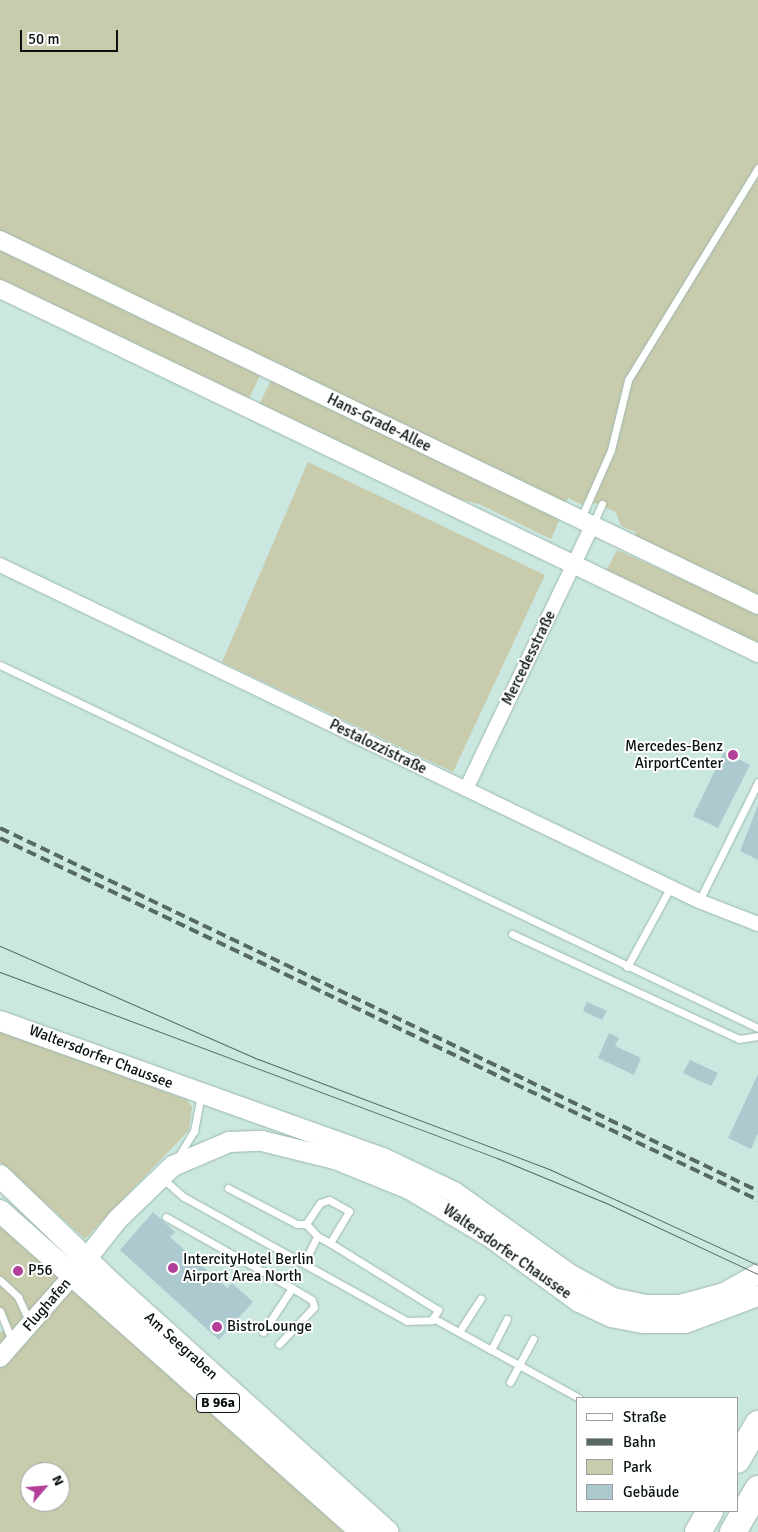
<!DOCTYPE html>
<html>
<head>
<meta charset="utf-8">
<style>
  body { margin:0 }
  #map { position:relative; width:758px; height:1532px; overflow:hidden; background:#cbe8e0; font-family:Signika,sans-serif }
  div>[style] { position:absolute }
  .green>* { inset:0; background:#c8cbac }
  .building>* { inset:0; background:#acc9cf }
  .roads { filter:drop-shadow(0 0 1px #9bb7af) drop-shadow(0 0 1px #9bb7af) }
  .service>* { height:7px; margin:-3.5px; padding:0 3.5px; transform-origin:3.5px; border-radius:3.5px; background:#fff }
  .minor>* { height:14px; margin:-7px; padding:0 7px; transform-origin:7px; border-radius:7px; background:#fff }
  .tertiary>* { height:18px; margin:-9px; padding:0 9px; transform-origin:9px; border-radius:9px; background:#fff }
  .secondary>* { height:20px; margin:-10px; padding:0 10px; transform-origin:10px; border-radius:10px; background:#fff }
  .primary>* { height:22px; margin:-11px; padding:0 11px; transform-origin:11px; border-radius:11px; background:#fff }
  .motorway>* { height:26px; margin:-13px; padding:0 13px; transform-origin:13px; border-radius:13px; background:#fff }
  .tram>* { height:1px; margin:-0.5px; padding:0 0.5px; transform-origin:0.5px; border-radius:0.5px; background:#576964 }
  .rail>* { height:4px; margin-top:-2px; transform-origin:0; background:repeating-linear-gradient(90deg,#576964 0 10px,transparent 0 15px) }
  .dots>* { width:14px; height:14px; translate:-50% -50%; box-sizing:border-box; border:2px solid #fff; border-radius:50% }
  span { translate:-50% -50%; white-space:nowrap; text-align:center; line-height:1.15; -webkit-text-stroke:4px #fff; paint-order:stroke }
  .shield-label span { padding:1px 4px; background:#fff; border:1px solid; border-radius:4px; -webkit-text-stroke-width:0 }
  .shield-label { font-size:14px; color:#081310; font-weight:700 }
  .street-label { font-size:15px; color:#081310 }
  .poi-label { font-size:15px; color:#081310 }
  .right { translate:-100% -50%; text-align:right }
  .left { translate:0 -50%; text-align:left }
  .legend { position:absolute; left:576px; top:1397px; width:162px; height:115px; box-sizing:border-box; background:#fff; border:1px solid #9ca19f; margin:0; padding:6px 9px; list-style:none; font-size:15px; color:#081310 }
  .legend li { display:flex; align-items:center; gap:10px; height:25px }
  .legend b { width:25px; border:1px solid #9ca19f }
  .north { position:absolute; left:20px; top:1462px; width:50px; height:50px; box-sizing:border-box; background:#fff; border:1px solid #9ca19f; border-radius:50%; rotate:63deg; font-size:14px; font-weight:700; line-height:20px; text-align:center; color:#081310 }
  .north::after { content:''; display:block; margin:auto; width:18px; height:22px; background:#b23f98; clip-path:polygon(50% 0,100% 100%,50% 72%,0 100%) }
  .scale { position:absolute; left:20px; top:30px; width:98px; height:22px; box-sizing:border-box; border:2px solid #081310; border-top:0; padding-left:6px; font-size:15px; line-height:18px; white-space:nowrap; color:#081310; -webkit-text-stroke:4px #fff; paint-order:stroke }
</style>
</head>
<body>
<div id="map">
  <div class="green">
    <i style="clip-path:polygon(0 0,758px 0,758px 596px,635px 537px,636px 532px,621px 526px,616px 512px,594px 503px,587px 507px,568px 498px,565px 503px,0 233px)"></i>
    <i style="clip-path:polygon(0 248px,261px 373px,248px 401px,0 282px)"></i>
    <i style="clip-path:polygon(272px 378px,561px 516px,551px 539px,479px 504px,453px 498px,259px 405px)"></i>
    <i style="clip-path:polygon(308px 462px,545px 575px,453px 772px,222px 662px)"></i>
    <i style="clip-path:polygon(617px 550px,758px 613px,758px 645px,605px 573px)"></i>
    <i style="clip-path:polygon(0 1030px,187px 1100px,192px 1107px,189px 1130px,85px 1239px,0 1162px)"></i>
    <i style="clip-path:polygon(evenodd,0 1222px,345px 1532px,0 1532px,0 1333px,6px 1327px,0 1321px,0 1222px,30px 1472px,60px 1472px,60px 1502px,30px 1502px,30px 1472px)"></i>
  </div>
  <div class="building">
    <i style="clip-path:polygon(724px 752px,750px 765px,718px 828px,693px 816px)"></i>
    <i style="clip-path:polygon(758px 805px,758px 860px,740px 851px)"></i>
    <i style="clip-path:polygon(587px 1002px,607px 1011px,602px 1020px,583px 1011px)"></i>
    <i style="clip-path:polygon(609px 1033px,619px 1038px,615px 1046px,641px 1058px,634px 1075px,598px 1058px)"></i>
    <i style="clip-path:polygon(690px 1060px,718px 1073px,711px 1086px,683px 1073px)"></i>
    <i style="clip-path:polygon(758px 1074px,758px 1133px,751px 1149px,728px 1138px)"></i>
    <i style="clip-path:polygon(153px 1212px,175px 1232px,170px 1237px,227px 1288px,232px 1283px,253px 1302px,219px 1340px,120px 1250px)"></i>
  </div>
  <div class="roads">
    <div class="service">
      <i style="left:581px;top:518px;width:74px;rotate:-66.2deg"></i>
      <i style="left:611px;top:450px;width:72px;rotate:-76.3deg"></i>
      <i style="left:628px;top:380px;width:249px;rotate:-58.5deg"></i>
      <i style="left:593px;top:524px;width:22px;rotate:-66deg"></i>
      <i style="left:0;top:665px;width:840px;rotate:25.59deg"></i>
      <i style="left:699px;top:901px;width:133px;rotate:-63.6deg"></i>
      <i style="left:512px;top:934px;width:250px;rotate:24.8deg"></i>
      <i style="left:739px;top:1039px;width:19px;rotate:-9deg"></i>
      <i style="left:627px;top:967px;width:90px;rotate:-61.4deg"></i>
      <i style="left:177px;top:1159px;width:33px;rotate:-59deg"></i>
      <i style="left:194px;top:1131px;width:36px;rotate:-79deg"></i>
      <i style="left:163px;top:1179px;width:28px;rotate:41deg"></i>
      <i style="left:184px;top:1197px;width:255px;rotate:29.1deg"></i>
      <i style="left:407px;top:1321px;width:25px;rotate:-2deg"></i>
      <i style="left:432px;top:1320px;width:12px;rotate:-59deg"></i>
      <i style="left:438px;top:1310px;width:127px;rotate:-148.2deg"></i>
      <i style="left:228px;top:1188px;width:78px;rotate:27.6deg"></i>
      <i style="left:297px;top:1224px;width:9px"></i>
      <i style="left:166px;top:1217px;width:145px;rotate:29.4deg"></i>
      <i style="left:304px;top:1263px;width:30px;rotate:-64deg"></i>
      <i style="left:317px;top:1236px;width:15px;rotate:28deg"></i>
      <i style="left:330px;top:1243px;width:37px;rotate:-59deg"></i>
      <i style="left:349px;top:1211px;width:23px;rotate:-151deg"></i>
      <i style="left:329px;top:1200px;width:9px;rotate:162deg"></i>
      <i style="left:320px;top:1203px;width:25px;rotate:124deg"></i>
      <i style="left:306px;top:1224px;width:16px;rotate:47deg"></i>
      <i style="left:0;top:1280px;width:25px;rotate:43deg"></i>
      <i style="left:18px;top:1297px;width:26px;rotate:65deg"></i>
      <i style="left:0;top:1311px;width:32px;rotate:68deg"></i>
      <i style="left:433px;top:1318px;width:166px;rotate:28.7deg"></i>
      <i style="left:263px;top:1332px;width:53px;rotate:-56.6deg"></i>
      <i style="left:292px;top:1288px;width:23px;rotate:31deg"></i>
      <i style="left:312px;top:1300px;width:7px;rotate:74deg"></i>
      <i style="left:314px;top:1307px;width:51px;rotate:133.4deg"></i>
      <i style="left:459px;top:1332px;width:40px;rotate:-57.1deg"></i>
      <i style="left:491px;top:1350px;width:35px;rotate:-63deg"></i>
      <i style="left:510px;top:1382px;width:49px;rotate:-61.9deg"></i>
    </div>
    <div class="minor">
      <i style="left:0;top:565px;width:776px;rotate:25.67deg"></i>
      <i style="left:699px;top:901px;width:63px;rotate:21.3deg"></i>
      <i style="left:466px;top:789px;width:292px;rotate:-64.4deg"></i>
    </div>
    <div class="tertiary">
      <i style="left:0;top:240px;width:841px;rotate:25.71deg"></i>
      <i style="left:0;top:289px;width:841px;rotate:25.65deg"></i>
      <i style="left:0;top:1358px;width:111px;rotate:-48.7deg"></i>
    </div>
    <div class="secondary">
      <i style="left:0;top:1021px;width:407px;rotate:19.7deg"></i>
      <i style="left:383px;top:1158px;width:79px;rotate:25.6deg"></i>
      <i style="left:454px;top:1192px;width:143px;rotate:35.4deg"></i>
      <i style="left:571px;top:1275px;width:48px;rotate:28.7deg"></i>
      <i style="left:613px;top:1298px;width:34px;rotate:12deg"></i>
      <i style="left:646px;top:1305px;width:34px"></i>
      <i style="left:680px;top:1305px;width:46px;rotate:-15.3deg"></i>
      <i style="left:724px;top:1293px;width:39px;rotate:-29deg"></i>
      <i style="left:76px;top:1272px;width:66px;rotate:-51.7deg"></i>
      <i style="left:117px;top:1220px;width:78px;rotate:-44deg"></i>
      <i style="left:173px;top:1166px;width:61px;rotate:-23.2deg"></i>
      <i style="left:229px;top:1142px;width:33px;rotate:-2deg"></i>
      <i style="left:262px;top:1141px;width:75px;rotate:13.9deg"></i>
      <i style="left:335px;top:1159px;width:80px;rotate:22.1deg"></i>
      <i style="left:409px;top:1189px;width:94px;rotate:30.7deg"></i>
      <i style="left:490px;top:1237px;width:110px;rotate:36.1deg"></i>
      <i style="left:579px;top:1302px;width:35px;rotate:25deg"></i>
      <i style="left:611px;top:1317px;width:33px;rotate:11deg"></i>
      <i style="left:643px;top:1323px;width:42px"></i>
      <i style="left:685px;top:1323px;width:78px;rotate:-20.3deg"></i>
    </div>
    <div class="primary">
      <i style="left:0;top:1176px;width:154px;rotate:43.9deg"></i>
      <i style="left:111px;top:1283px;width:372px;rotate:42deg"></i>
      <i style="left:0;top:1211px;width:484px;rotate:41.6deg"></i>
    </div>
    <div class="motorway">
      <i style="left:737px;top:1460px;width:42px;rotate:-59.7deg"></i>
      <i style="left:698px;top:1532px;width:24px;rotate:-60deg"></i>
      <i style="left:733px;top:1532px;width:50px;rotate:-59.8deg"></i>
    </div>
  </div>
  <div class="tram">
    <i style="left:0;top:946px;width:282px;rotate:23.7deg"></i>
    <i style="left:258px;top:1059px;width:311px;rotate:20.7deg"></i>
    <i style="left:549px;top:1169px;width:230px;rotate:24.7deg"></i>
    <i style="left:0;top:972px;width:531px;rotate:20.52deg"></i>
    <i style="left:497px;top:1158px;width:116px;rotate:22.4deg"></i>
    <i style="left:604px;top:1202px;width:170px;rotate:25.1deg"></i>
  </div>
  <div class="rail">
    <i style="left:0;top:828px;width:840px;rotate:25.59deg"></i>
    <i style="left:0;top:838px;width:840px;rotate:25.53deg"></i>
  </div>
  <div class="dots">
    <i style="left:733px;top:755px;background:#b23f98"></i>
    <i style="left:173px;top:1268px;background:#b23f98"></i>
    <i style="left:18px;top:1271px;background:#b23f98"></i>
    <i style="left:217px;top:1327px;background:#b23f98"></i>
  </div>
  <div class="shield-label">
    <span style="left:218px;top:1403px">B 96a</span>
  </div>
  <div class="street-label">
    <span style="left:379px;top:423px;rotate:26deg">Hans-Grade-Allee</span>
    <span style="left:529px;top:658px;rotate:-64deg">Mercedesstraße</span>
    <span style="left:378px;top:747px;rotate:26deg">Pestalozzistraße</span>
    <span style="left:101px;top:1057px;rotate:21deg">Waltersdorfer Chaussee</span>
    <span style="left:507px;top:1252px;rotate:35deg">Waltersdorfer Chaussee</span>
    <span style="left:47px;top:1305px;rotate:-49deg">Flughafen</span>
    <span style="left:181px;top:1346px;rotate:42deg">Am Seegraben</span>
  </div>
  <div class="poi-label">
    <span class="right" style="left:723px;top:755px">Mercedes-Benz<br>AirportCenter</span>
    <span class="left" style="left:183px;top:1268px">IntercityHotel Berlin<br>Airport Area North</span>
    <span class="left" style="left:28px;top:1271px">P56</span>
    <span class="left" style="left:227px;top:1327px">BistroLounge</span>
  </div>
  <ul class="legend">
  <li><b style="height:6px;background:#fff"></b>Straße</li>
  <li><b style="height:6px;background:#576964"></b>Bahn</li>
  <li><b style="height:14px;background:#c8cbac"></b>Park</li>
  <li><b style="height:14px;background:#acc9cf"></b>Gebäude</li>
  </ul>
  <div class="north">N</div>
  <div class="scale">50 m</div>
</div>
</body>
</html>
